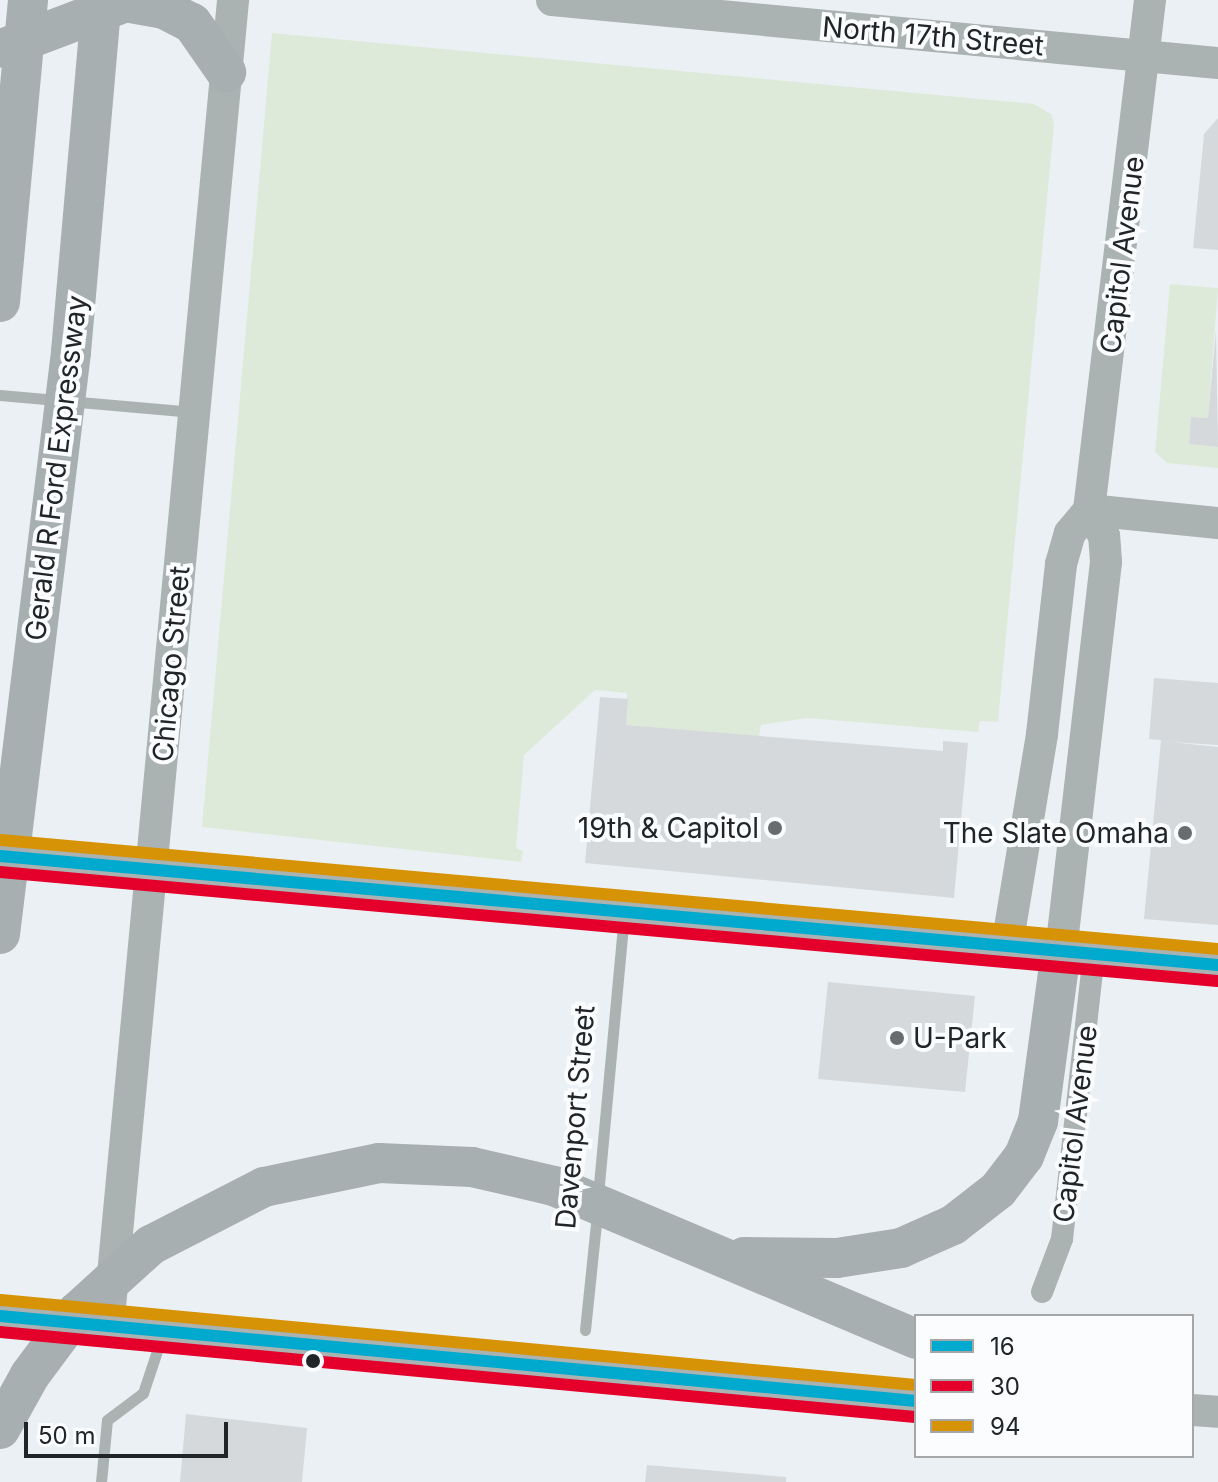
<!DOCTYPE html>
<html>
<head>
<meta charset="utf-8">
<style>
  body { margin:0 }
  #map { position:relative; width:1218px; height:1482px; overflow:hidden; background:#ebf0f4; font-family:Inter,sans-serif }
  div>[style] { position:absolute }
  .green>* { inset:0; background:#deead9 }
  .building>* { inset:0; background:#d5d9dc }
  .lane>* { height:11px; margin:-5.5px; padding:0 5.5px; transform-origin:5.5px; border-radius:5.5px; background:#abb2b2 }
  .street>* { height:22px; margin:-11px; padding:0 11px; transform-origin:11px; border-radius:11px; background:#abb2b2 }
  .secondary>* { height:32px; margin:-16px; padding:0 16px; transform-origin:16px; border-radius:16px; background:#aab2b2 }
  .highway>* { height:40px; margin:-20px; padding:0 20px; transform-origin:20px; border-radius:20px; background:#a7afb0 }
  .bus-1>* { height:12px; margin:-6px; padding:0 6px; transform-origin:6px; border-radius:6px; background:#00a9ce }
  .bus-2>* { height:12px; margin:-6px; padding:0 6px; transform-origin:6px; border-radius:6px; background:#e4002b }
  .bus-3>* { height:12px; margin:-6px; padding:0 6px; transform-origin:6px; border-radius:6px; background:#d79306 }
  .dots>* { width:22px; height:22px; translate:-50% -50%; box-sizing:border-box; border:4px solid #fafcfe; border-radius:50% }
  span { translate:-50% -50%; white-space:nowrap; text-align:center; line-height:1.15; -webkit-text-stroke:8px #fafcfe; paint-order:stroke }
  .street-label { font-size:28px; color:#222528 }
  .poi-label { font-size:28px; color:#222528 }
  .right { translate:-100% -50%; text-align:right }
  .left { translate:0 -50%; text-align:left }
  .legend { position:absolute; left:914px; top:1314px; width:280px; height:144px; box-sizing:border-box; background:#fafcfe; border:2px solid #a4a6a8; margin:0; padding:10px 14px; list-style:none; font-size:24px; color:#222528 }
  .legend li { display:flex; align-items:center; gap:16px; height:40px }
  .legend b { width:40px; border:2px solid #a4a6a8 }
  .scale { position:absolute; left:24px; top:1422px; width:204px; height:36px; box-sizing:border-box; border:4px solid #222528; border-top:0; padding-left:10px; font-size:24px; line-height:28px; white-space:nowrap; color:#222528; -webkit-text-stroke:6px #fafcfe; paint-order:stroke }
</style>
</head>
<body>
<div id="map">
  <div class="green">
    <i style="clip-path:polygon(272px 33px,1034px 104px,1051px 114px,1054px 124px,998px 722px,980px 721px,978px 732px,807px 718px,761px 725px,759px 737px,626px 725px,627px 693px,595px 690px,524px 755px,516px 848px,523px 851px,521px 862px,202px 827px)"></i>
    <i style="clip-path:polygon(1170px 284px,1218px 288px,1208px 418px,1192px 417px,1189px 444px,1218px 447px,1218px 468px,1167px 463px,1155px 452px)"></i>
  </div>
  <div class="building">
    <i style="clip-path:polygon(1218px 118px,1218px 250px,1193px 248px,1204px 134px)"></i>
    <i style="clip-path:polygon(1216px 330px,1218px 447px,1189px 444px,1191px 417px,1208px 418px)"></i>
    <i style="clip-path:polygon(1154px 678px,1218px 683px,1218px 745px,1170px 742px,1218px 747px,1218px 925px,1144px 919px,1161px 740px,1149px 739px)"></i>
    <i style="clip-path:polygon(600px 697px,628px 699px,626px 725px,943px 751px,943px 741px,968px 743px,954px 898px,585px 863px)"></i>
    <i style="clip-path:polygon(828px 982px,975px 996px,965px 1092px,818px 1079px)"></i>
    <i style="clip-path:polygon(186px 1414px,307px 1428px,302px 1482px,180px 1482px)"></i>
    <i style="clip-path:polygon(647px 1465px,786px 1477px,786px 1482px,645px 1482px)"></i>
  </div>
  <div class="lane">
    <i style="left:0;top:395px;width:194px;rotate:5deg"></i>
    <i style="left:598px;top:1195px;width:282px;rotate:-84.7deg"></i>
    <i style="left:585px;top:1330px;width:118px;rotate:-84.1deg"></i>
    <i style="left:101px;top:1482px;width:62px;rotate:-84.5deg"></i>
    <i style="left:107px;top:1420px;width:45px;rotate:-36.9deg"></i>
    <i style="left:143px;top:1393px;width:63px;rotate:-71.6deg"></i>
  </div>
  <div class="street">
    <i style="left:1042px;top:1292px;width:57px;rotate:-69.3deg"></i>
    <i style="left:1062px;top:1239px;width:287px;rotate:-83.6deg"></i>
  </div>
  <div class="secondary">
    <i style="left:552px;top:0;width:669px;rotate:5.4deg"></i>
    <i style="left:1089px;top:510px;width:130px;rotate:5.8deg"></i>
    <i style="left:0;top:856px;width:1223px;rotate:5.11deg"></i>
    <i style="left:1007px;top:946px;width:215px;rotate:-80.6deg"></i>
    <i style="left:1042px;top:734px;width:171px;rotate:-83.6deg"></i>
    <i style="left:1061px;top:564px;width:32px;rotate:-74deg"></i>
    <i style="left:1070px;top:533px;width:30px;rotate:-50deg"></i>
    <i style="left:1089px;top:510px;width:514px;rotate:-83.18deg"></i>
    <i style="left:1061px;top:951px;width:392px;rotate:-83.4deg"></i>
    <i style="left:1106px;top:562px;width:26px;rotate:-94deg"></i>
    <i style="left:1104px;top:536px;width:30px;rotate:-120deg"></i>
    <i style="left:0;top:1316px;width:920px;rotate:5.3deg"></i>
    <i style="left:108px;top:1328px;width:1334px;rotate:-84.62deg"></i>
    <i style="left:1192px;top:1410px;width:26px;rotate:4deg"></i>
  </div>
  <div class="highway">
    <i style="left:125px;top:2px;width:40px;rotate:10deg"></i>
    <i style="left:164px;top:9px;width:31px;rotate:27deg"></i>
    <i style="left:192px;top:23px;width:60px;rotate:55.2deg"></i>
    <i style="left:4px;top:48px;width:136px;rotate:-20.7deg"></i>
    <i style="left:0;top:302px;width:303px;rotate:-84.7deg"></i>
    <i style="left:0;top:934px;width:586px;rotate:-83.04deg"></i>
    <i style="left:71px;top:352px;width:353px;rotate:-85deg"></i>
    <i style="left:744px;top:1257px;width:93px;rotate:0.6deg"></i>
    <i style="left:837px;top:1258px;width:65px;rotate:-8.9deg"></i>
    <i style="left:901px;top:1248px;width:57px;rotate:-23.9deg"></i>
    <i style="left:953px;top:1225px;width:57px;rotate:-37.9deg"></i>
    <i style="left:998px;top:1190px;width:43px;rotate:-52.6deg"></i>
    <i style="left:1024px;top:1156px;width:38px;rotate:-68deg"></i>
    <i style="left:1038px;top:1121px;width:172px;rotate:-82.3deg"></i>
    <i style="left:0;top:1429px;width:62px;rotate:-60.9deg"></i>
    <i style="left:30px;top:1375px;width:79px;rotate:-53.3deg"></i>
    <i style="left:77px;top:1312px;width:100px;rotate:-42.2deg"></i>
    <i style="left:151px;top:1245px;width:127px;rotate:-27.2deg"></i>
    <i style="left:264px;top:1187px;width:117px;rotate:-11.8deg"></i>
    <i style="left:379px;top:1163px;width:93px;rotate:2.5deg"></i>
    <i style="left:472px;top:1167px;width:84px;rotate:13deg"></i>
    <i style="left:554px;top:1186px;width:393px;rotate:22.9deg"></i>
  </div>
  <div class="bus-1">
    <i style="left:0;top:856px;width:1223px;rotate:5.11deg"></i>
    <i style="left:0;top:1316px;width:920px;rotate:5.3deg"></i>
  </div>
  <div class="bus-2">
    <i style="left:0;top:872px;width:1222px;rotate:5.12deg"></i>
    <i style="left:0;top:1332px;width:919px;rotate:5.31deg"></i>
  </div>
  <div class="bus-3">
    <i style="left:1px;top:840px;width:1222px;rotate:5.12deg"></i>
    <i style="left:1px;top:1300px;width:919px;rotate:5.31deg"></i>
  </div>
  <div class="dots">
    <i style="left:775px;top:828px;background:#686c6f"></i>
    <i style="left:1185px;top:833px;background:#686c6f"></i>
    <i style="left:897px;top:1038px;background:#686c6f"></i>
    <i style="left:313px;top:1361px;background:#222528"></i>
  </div>
  <div class="street-label">
    <span style="left:933px;top:36px;rotate:5deg">North 17th Street</span>
    <span style="left:1122px;top:255px;rotate:-83deg">Capitol Avenue</span>
    <span style="left:56px;top:468px;rotate:-83deg">Gerald R Ford Expressway</span>
    <span style="left:171px;top:664px;rotate:-85deg">Chicago Street</span>
    <span style="left:575px;top:1117px;rotate:-85deg">Davenport Street</span>
    <span style="left:1075px;top:1124px;rotate:-83deg">Capitol Avenue</span>
  </div>
  <div class="poi-label">
    <span class="right" style="left:759px;top:828px">19th &amp; Capitol</span>
    <span class="right" style="left:1169px;top:833px">The Slate Omaha</span>
    <span class="left" style="left:913px;top:1038px">U-Park</span>
  </div>
  <ul class="legend">
  <li><b style="height:10px;background:#00a9ce"></b>16</li>
  <li><b style="height:10px;background:#e4002b"></b>30</li>
  <li><b style="height:10px;background:#d79306"></b>94</li>
  </ul>
  <div class="scale">50 m</div>
</div>
</body>
</html>
